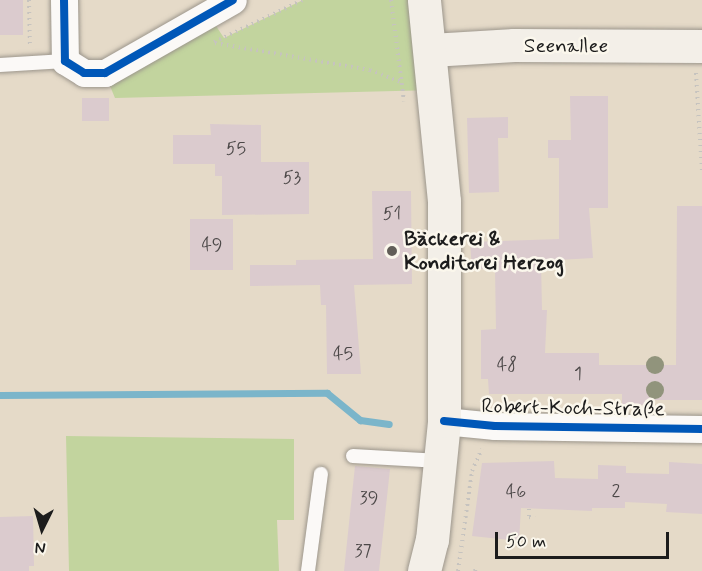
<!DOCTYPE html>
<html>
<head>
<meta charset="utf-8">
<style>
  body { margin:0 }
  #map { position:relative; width:702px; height:571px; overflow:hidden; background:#e5dac8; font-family:Mynerve,sans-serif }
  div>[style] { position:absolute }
  .green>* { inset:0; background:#c2d49e }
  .stream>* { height:7px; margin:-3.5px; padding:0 3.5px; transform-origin:3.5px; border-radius:3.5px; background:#7bb5ca }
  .building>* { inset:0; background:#dbcbce }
  .path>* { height:4px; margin-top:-2px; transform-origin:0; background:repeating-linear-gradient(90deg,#c6c3bf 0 1.5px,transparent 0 6px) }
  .roads { filter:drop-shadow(0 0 2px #9c968c) drop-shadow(0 0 2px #9c968c) }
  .service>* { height:14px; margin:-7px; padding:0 7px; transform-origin:7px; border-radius:7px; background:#fbf9f7 }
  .minor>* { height:27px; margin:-13.5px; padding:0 13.5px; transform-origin:13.5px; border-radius:13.5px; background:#fbf9f7 }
  .secondary>* { height:33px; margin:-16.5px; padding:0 16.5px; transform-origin:16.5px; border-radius:16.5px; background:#f3efe8 }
  .cycleway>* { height:8px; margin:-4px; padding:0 4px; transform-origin:4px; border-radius:4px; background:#0057b8 }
  .trees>* { width:18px; height:18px; margin:-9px; border-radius:50%; background:#91947c }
  .dots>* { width:16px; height:16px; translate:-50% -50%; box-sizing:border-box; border:3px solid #fbf7ec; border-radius:50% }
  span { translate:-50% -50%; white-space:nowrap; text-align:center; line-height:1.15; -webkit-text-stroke:5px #fbf7ec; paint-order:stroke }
  .number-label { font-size:18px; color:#4c4848 }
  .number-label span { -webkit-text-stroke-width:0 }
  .street-label { font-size:21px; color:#1c1c1c }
  .poi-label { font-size:21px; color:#1c1c1c; font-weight:700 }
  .left { translate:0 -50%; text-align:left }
  .north { position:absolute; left:12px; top:499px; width:60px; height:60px; -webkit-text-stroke:4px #fbf7ec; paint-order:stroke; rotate:185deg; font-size:16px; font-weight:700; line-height:24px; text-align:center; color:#1c1c1c }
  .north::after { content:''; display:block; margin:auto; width:21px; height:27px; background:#1c1c1c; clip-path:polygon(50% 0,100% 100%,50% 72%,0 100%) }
  .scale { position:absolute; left:495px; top:532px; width:174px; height:27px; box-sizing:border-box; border:3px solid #1c1c1c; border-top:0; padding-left:8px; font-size:18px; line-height:21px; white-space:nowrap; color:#1c1c1c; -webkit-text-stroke:4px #fbf7ec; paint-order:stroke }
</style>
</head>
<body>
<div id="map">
  <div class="green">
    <i style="clip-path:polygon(303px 0,424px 0,436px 90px,115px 98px,105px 74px,208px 14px,224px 38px)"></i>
    <i style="clip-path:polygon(66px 436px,294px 439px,294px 520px,277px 520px,279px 571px,69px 571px)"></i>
  </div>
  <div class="stream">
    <i style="left:0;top:395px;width:327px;rotate:-0.4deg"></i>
    <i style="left:327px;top:393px;width:43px;rotate:39.3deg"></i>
    <i style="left:360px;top:420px;width:29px;rotate:8deg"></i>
  </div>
  <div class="building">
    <i style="clip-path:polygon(0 0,23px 0,23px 35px,0 35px)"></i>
    <i style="clip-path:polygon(570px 96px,608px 96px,608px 208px,589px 208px,593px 258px,541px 261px,542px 310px,547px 310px,545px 353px,599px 353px,599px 365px,676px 365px,677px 206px,702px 206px,702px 400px,645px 400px,645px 405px,622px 405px,622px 394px,489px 394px,488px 379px,481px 379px,481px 330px,496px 329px,495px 269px,472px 269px,470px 242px,559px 239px,559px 158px,548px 158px,548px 140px,571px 140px)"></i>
    <i style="clip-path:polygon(82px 98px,109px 98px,109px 121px,82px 121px)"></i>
    <i style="clip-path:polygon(508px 117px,508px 138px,498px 138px,499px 192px,469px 193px,467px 118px)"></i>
    <i style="clip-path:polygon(210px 124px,261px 125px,261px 162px,309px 162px,309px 214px,222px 215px,222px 176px,215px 176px,215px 164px,173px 164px,173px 135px,211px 135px)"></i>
    <i style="clip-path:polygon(372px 191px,411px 191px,412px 284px,354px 285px,361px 374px,327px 374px,326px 305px,321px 305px,320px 285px,250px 286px,250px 265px,296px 265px,296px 260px,373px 259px)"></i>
    <i style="clip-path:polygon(190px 219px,233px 219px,233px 270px,190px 270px)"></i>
    <i style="clip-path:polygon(554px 461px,555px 478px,598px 479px,598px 465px,626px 466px,626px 473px,669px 474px,669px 462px,702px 464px,702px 514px,666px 512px,667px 504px,625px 502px,625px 508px,592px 508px,592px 511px,521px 508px,519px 541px,472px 536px,482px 463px)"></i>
    <i style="clip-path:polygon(355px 466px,390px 469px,379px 571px,344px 571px)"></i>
    <i style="clip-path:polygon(33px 516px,34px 566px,29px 566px,29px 571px,0 571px,0 517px)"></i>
  </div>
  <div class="path">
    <i style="left:29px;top:0;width:47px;rotate:88.8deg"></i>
    <i style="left:391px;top:0;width:102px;rotate:82.7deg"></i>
    <i style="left:214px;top:42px;width:98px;rotate:-25.3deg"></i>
    <i style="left:215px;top:43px;width:157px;rotate:9.9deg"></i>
    <i style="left:370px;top:70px;width:33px;rotate:21deg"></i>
    <i style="left:696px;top:73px;width:98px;rotate:86.5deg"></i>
    <i style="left:529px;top:509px;width:8px;rotate:90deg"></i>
    <i style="left:529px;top:517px;width:6px;rotate:9deg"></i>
    <i style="left:458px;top:571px;width:101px;rotate:-82deg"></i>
    <i style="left:472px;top:471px;width:24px;rotate:-66deg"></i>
    <i style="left:475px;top:571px;width:4px;rotate:-76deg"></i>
  </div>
  <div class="roads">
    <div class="service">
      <i style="left:0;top:65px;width:65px;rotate:-3.5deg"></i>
      <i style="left:353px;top:456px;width:87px;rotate:3.3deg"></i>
      <i style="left:308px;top:571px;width:98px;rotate:-82.4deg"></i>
    </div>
    <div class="minor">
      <i style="left:64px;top:0;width:61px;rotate:89.1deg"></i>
      <i style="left:65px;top:61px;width:22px;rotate:32deg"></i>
      <i style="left:84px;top:73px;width:21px"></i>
      <i style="left:105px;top:73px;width:147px;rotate:-29.7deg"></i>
      <i style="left:444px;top:421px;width:51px;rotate:5.6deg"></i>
      <i style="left:495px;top:426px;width:207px;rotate:0.8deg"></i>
    </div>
    <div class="secondary">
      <i style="left:431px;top:50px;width:83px;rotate:-3.4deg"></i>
      <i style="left:514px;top:45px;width:188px;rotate:0.3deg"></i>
      <i style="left:424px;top:571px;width:32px;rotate:-76deg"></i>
      <i style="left:432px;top:540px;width:120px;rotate:-84.2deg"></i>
      <i style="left:444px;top:421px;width:220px;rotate:-90deg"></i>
      <i style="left:444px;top:201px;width:202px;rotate:-95.7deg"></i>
    </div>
  </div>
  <div class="cycleway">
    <i style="left:64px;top:0;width:61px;rotate:89.1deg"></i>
    <i style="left:65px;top:61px;width:22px;rotate:32deg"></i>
    <i style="left:84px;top:73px;width:21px"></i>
    <i style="left:105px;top:73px;width:147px;rotate:-29.7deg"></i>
    <i style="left:444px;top:421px;width:51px;rotate:5.6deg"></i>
    <i style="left:495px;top:426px;width:207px;rotate:0.8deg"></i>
  </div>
  <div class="trees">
    <i style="left:655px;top:365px"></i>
    <i style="left:655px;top:390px"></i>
  </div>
  <div class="dots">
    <i style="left:392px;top:251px;background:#625e58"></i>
  </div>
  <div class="number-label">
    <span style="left:236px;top:149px">55</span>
    <span style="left:292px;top:178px">53</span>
    <span style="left:392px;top:214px">51</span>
    <span style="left:212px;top:245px">49</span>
    <span style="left:343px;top:354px">45</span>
    <span style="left:507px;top:365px">48</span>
    <span style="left:578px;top:374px">1</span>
    <span style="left:616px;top:491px">2</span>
    <span style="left:516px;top:492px">46</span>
    <span style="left:369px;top:498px">39</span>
    <span style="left:363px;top:551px">37</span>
  </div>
  <div class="street-label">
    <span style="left:566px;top:46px">Seenallee</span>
    <span style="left:573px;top:408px;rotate:1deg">Robert-Koch-Straße</span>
  </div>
  <div class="poi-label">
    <span class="left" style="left:404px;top:251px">Bäckerei &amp;<br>Konditorei Herzog</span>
  </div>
  <div class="north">N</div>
  <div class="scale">50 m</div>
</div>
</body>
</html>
